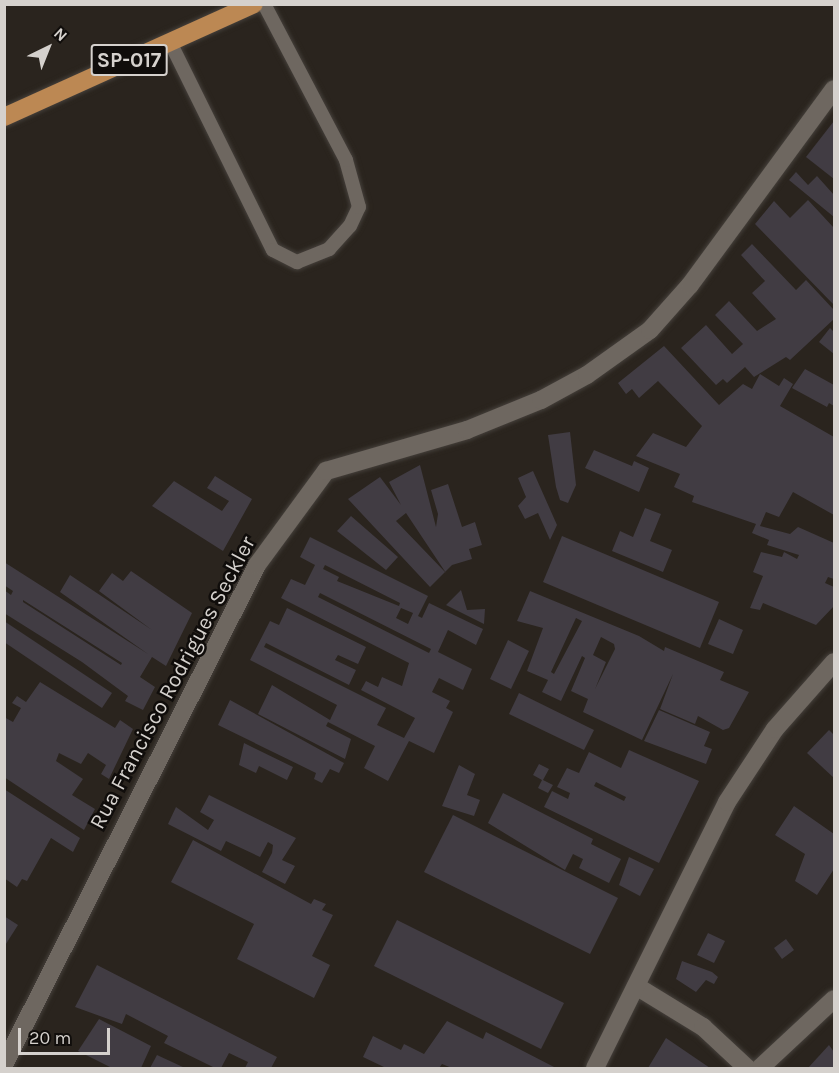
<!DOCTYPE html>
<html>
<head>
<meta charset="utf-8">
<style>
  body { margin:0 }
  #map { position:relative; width:839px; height:1073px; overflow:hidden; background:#2a241e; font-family:Karla,sans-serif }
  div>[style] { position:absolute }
  .building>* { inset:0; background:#413c43 }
  .roads { filter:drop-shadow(0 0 2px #45403b) drop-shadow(0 0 2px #45403b) }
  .lane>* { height:14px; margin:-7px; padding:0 7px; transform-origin:7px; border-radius:7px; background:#6e6760 }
  .street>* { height:18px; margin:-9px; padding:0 9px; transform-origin:9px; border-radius:9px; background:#6e6760 }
  .highway>* { height:18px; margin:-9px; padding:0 9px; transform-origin:9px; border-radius:9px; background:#bc8853 }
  span { translate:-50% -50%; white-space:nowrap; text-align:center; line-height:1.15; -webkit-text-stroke:5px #100d0b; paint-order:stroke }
  .shield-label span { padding:2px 4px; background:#100d0b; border:2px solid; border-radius:4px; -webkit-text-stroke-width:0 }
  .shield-label { font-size:21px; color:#d5d1cd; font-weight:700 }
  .street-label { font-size:22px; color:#d5d1cd }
  .frame { position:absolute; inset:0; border:6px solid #d5d1cd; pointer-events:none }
  .north { position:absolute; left:18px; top:18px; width:60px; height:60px; -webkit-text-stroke:4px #100d0b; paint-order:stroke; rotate:43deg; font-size:16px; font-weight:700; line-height:24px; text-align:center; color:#d5d1cd }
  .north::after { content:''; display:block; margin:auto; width:21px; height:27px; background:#d5d1cd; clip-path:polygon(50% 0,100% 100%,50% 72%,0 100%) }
  .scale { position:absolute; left:18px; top:1028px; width:92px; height:27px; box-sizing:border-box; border:3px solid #d5d1cd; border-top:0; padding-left:8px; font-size:18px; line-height:21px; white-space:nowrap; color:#d5d1cd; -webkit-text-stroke:4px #100d0b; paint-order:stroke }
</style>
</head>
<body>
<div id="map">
  <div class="building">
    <i style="clip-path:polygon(834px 121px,834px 179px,806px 157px)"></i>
    <i style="clip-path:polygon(796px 172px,808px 185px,817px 176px,834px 195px,834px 217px,789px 180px)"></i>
    <i style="clip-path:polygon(808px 200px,834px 228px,834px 305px,755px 224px,774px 201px,790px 218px)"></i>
    <i style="clip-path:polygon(752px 244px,796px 290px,806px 280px,834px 310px,834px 319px,790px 360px,786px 357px,754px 377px,745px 367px,727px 383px,723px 379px,716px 385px,681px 348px,706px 325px,732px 354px,743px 344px,715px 315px,729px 301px,757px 331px,776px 319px,752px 293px,765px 281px,741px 255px)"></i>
    <i style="clip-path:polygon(830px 328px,834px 332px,834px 354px,819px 342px)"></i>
    <i style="clip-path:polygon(664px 346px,719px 405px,743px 384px,752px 389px,760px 374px,779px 386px,784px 378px,793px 384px,780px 406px,834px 437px,834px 515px,793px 492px,779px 517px,766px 512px,760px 526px,790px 534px,798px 527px,834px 543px,834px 579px,828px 577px,825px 583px,834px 587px,834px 606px,816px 625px,763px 603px,760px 610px,750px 608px,763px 576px,753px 572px,761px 552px,782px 557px,784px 552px,797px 559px,799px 555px,767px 545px,769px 540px,752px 533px,756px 524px,692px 502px,694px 496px,674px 487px,680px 474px,636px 456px,653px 433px,686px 447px,702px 426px,658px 381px,639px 398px,632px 389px,626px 394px,618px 383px)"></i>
    <i style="clip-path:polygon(805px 369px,834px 385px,834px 406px,829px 403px,827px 407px,792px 388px)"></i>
    <i style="clip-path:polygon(570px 432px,576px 485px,568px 503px,560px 500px,556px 487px,548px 435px)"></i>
    <i style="clip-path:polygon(594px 450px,632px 466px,634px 461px,649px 468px,639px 492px,585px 468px)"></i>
    <i style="clip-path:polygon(evenodd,420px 465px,436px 527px,438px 514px,431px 490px,448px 484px,462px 527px,475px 522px,482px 545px,469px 549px,472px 559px,452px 565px,430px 587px,348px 499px,380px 477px,401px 505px,389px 482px,420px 465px,406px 513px,446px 573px,396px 521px,406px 513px)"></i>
    <i style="clip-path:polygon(533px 471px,557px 525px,550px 540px,538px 513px,525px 519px,518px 506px,526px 497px,518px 478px)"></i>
    <i style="clip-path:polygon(215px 476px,252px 499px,223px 551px,152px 506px,174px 481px,222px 511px,229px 501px,207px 488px)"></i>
    <i style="clip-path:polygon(645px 508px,661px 514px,650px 541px,672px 550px,663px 572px,612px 551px,620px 531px,633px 537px)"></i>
    <i style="clip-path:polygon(351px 516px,398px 557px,386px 570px,337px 531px)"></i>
    <i style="clip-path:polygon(562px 536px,719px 602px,700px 648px,543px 582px)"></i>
    <i style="clip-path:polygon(evenodd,310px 537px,428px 596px,418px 616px,422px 618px,429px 603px,483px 629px,476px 645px,448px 630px,438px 652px,472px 669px,463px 690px,439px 678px,432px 692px,450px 701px,446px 708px,453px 712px,434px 753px,409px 741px,388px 781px,364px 768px,375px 746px,328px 722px,326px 726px,351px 739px,345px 759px,258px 714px,272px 685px,330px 720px,337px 705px,250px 660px,270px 621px,279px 625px,287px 608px,366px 647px,358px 664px,338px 655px,335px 660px,356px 670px,349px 685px,266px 643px,264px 647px,386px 708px,377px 725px,404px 738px,415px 718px,361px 690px,366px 681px,378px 687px,382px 677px,402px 686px,409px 663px,281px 598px,291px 579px,305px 585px,315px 565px,300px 557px,310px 537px,325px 565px,400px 603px,399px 606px,337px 581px,339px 577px,323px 569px,325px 565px,310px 537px,320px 593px,431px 649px,429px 653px,318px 597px,320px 593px,310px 537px,401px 608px,413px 613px,408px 624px,396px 618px,401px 608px)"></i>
    <i style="clip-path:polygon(evenodd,4px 562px,148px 654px,60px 592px,70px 575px,152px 630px,99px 591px,112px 573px,123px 581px,131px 571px,192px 613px,166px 666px,152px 657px,140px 677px,155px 687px,143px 710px,125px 701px,128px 696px,82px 662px,4px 613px,4px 590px,11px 595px,13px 591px,4px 585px,4px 562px,23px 600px,122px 663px,121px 665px,23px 602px,23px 600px)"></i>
    <i style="clip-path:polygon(461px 590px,467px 610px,485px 609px,484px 624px,446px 605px)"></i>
    <i style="clip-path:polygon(evenodd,530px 591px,639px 636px,664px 651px,665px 647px,724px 672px,720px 680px,749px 692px,729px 728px,723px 730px,698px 716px,695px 724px,660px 709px,673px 674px,642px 740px,583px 712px,588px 699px,571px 691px,585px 658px,582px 656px,561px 701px,542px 692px,548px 680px,527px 671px,543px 628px,517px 621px,530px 591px,576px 618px,582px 621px,554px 674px,551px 672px,576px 618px,530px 591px,601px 637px,614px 644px,615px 649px,595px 689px,606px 662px,593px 655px,601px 637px)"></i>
    <i style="clip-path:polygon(719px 619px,743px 630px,733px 654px,708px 644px)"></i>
    <i style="clip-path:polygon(4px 621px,112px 693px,102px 708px,4px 642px)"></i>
    <i style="clip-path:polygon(508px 640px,529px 651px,511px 689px,490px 679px)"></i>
    <i style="clip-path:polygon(40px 682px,115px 728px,120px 720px,133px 729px,109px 779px,101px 774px,106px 765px,88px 753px,81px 764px,59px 753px,56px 761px,83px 779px,72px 795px,95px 809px,84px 830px,4px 777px,4px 717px,13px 722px,21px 708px,12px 703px,17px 696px,26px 702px)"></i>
    <i style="clip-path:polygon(519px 693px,594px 730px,584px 750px,509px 714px)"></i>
    <i style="clip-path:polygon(230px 700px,344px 763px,339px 773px,330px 769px,322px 783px,314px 779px,316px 773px,218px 725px)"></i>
    <i style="clip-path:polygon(659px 710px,710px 732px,704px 746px,712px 749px,706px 764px,644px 741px)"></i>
    <i style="clip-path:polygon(829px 730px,834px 735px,834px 778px,807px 753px)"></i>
    <i style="clip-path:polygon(244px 743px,293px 767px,287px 780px,259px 766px,256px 773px,239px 765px)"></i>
    <i style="clip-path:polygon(evenodd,629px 750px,699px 781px,659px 863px,544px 807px,552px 791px,568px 799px,570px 793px,557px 787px,567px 768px,579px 773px,589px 752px,621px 768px,629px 750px,596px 782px,626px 797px,624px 801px,594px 786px,596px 782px)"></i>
    <i style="clip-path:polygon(539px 764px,549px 769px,543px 780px,553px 785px,548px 793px,538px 788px,542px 780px,533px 775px)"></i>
    <i style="clip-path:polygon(459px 765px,475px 774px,467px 795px,480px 800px,474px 816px,442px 806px)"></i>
    <i style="clip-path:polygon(4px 789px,80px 838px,73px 852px,51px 838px,27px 881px,22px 879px,17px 887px,4px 878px)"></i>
    <i style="clip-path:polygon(503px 793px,593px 839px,591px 844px,621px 859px,609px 883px,579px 868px,583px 859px,573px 854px,565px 870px,488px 823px)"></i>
    <i style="clip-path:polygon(209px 795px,296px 838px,282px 860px,295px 866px,285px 884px,262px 872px,272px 853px,273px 845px,268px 842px,260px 857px,226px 841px,221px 851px,168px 824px,176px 807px,208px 830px,214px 820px,200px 812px)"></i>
    <i style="clip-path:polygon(794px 806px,834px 834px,834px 869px,817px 895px,795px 881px,805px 854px,775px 835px)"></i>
    <i style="clip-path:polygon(453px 815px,618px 898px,590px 954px,424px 872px)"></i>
    <i style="clip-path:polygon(193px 840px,311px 904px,314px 899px,326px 904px,322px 910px,333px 915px,312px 956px,330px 965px,314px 998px,237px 959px,254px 924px,171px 882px)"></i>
    <i style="clip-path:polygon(629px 857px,654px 869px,640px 896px,619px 885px)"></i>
    <i style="clip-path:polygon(4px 916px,18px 925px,4px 947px)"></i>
    <i style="clip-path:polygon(397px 920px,564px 1003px,541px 1049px,374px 966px)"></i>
    <i style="clip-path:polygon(708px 933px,725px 941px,714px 963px,697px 955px)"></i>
    <i style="clip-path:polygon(786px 939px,794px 950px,782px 959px,774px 948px)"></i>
    <i style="clip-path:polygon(682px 961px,712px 972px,718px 977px,714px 984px,706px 980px,696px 992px,676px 979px)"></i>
    <i style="clip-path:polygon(97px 965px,277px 1057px,271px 1068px,245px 1068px,248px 1062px,229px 1053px,221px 1068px,215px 1068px,164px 1043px,168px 1036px,126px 1014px,122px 1024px,75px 1007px)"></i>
    <i style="clip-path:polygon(99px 1019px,151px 1046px,141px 1068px,112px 1068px,78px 1051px)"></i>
    <i style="clip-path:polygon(447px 1021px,483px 1039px,486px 1032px,556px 1068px,452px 1068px,442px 1064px,439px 1068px,386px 1068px,363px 1057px,373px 1036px,401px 1050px,404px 1044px,424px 1054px)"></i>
    <i style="clip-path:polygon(666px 1038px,710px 1068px,648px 1068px)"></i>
    <i style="clip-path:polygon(829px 1045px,834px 1052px,834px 1068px,808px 1068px)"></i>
    <i style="clip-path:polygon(157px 1055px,185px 1068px,150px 1068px)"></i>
  </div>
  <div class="roads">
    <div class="lane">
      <i style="left:170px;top:42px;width:232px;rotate:63.7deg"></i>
      <i style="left:273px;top:250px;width:27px;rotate:27deg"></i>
      <i style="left:297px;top:262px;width:35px;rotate:-22deg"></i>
      <i style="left:329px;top:249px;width:31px;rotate:-48deg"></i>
      <i style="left:350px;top:226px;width:21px;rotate:-65deg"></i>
      <i style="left:359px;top:207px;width:49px;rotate:-105.5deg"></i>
      <i style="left:346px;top:160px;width:176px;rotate:-117.7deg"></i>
    </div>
    <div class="street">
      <i style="left:636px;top:986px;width:79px;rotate:31.5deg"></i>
      <i style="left:703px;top:1027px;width:60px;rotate:43deg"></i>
      <i style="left:4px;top:1065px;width:560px;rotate:-63.16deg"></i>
      <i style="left:257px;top:565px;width:117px;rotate:-53.7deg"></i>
      <i style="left:326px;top:471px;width:147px;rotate:-16.2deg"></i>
      <i style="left:467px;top:430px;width:80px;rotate:-22.1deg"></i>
      <i style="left:541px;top:400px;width:52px;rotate:-28.5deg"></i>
      <i style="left:587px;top:375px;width:77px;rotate:-35.5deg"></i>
      <i style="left:650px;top:330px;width:60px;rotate:-48.4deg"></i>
      <i style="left:690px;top:285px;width:243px;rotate:-53.7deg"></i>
      <i style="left:595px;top:1068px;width:297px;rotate:-63.6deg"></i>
      <i style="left:727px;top:802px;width:87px;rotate:-56.7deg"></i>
      <i style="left:775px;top:729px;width:89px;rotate:-48.6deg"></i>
      <i style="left:760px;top:1068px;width:101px;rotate:-43deg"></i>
    </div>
    <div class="highway">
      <i style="left:4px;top:117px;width:274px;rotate:-24.3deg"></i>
    </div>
  </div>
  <div class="shield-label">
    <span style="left:129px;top:60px">SP-017</span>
  </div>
  <div class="street-label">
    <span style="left:173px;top:683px;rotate:-62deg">Rua Francisco Rodrigues Seckler</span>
  </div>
  <div class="frame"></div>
  <div class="north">N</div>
  <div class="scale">20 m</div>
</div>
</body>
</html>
